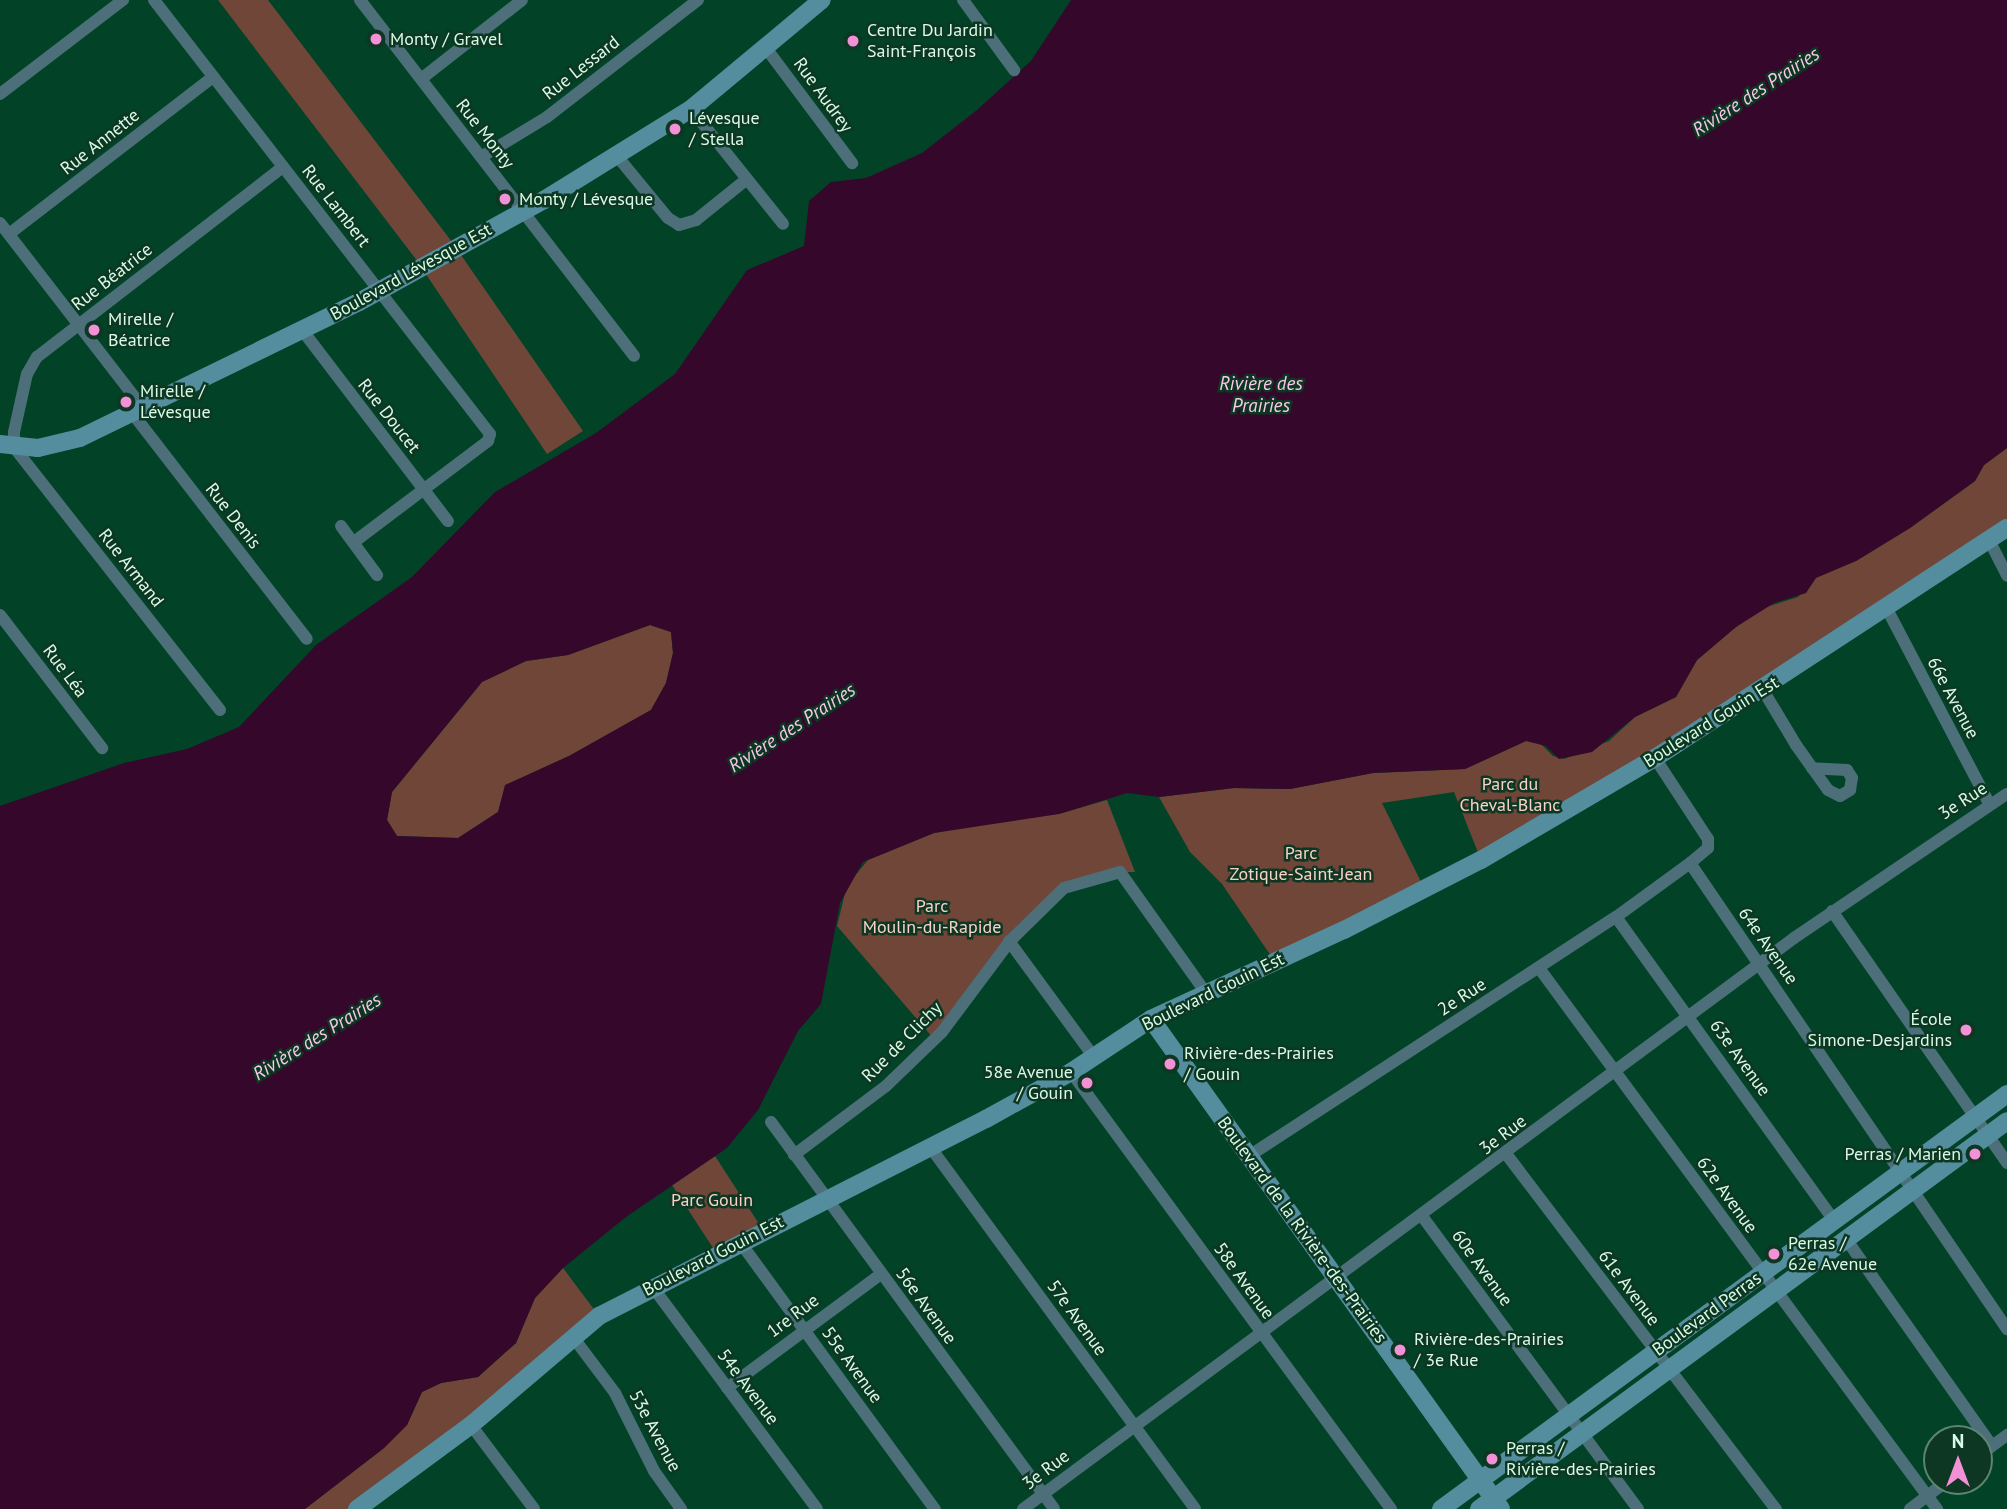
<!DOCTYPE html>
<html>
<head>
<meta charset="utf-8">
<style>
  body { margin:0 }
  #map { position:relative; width:2007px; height:1509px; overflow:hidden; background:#024328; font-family:"PT Sans",sans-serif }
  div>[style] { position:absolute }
  .green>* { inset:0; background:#6f4638 }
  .water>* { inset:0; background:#35072a }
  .street>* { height:12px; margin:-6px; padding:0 6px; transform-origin:6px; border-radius:6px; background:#4c6f7a }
  .secondary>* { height:18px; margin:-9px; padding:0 9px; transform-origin:9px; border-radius:9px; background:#548d9e }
  .dots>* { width:19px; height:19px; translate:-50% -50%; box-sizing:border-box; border:4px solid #0d3623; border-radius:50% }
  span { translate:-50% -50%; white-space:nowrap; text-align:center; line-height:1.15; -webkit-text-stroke:5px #0d3623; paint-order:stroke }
  .poi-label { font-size:18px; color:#d8fce6 }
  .left { translate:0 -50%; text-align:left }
  .right { translate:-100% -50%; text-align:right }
  .street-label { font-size:18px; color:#d8fce6 }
  .park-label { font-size:18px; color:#f9d3c7 }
  .water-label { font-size:19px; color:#fac9e9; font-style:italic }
  .north { position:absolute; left:1923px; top:1425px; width:70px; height:70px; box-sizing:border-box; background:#0d3623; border:2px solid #5e8571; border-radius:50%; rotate:0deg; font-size:19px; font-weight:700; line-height:28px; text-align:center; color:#d8fce6 }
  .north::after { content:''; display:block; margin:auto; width:24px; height:32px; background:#f391d6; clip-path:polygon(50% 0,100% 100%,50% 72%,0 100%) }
</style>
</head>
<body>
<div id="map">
  <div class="green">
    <i style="clip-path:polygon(218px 0,268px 0,452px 242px,583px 431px,547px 454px,415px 258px)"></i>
    <i style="clip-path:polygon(2007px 448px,2007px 529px,1481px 860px,1454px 792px,1382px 803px,1424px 888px,1275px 962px,1222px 884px,1190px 852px,1159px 797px,1234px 788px,1290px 789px,1373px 773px,1465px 769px,1526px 741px,1538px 741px,1553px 756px,1564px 759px,1609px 741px,1635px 717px,1676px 697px,1697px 660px,1736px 627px,1763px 608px,1798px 597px,1816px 577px,1856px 561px,1910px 528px,1975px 481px,1984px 465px)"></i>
    <i style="clip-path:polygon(650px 625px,671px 632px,673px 653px,666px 683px,651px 710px,569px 756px,506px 785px,498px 812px,458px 838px,397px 836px,387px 820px,392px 792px,482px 682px,526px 661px,568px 655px)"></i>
    <i style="clip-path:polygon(1107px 800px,1135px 872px,1120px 872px,1064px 888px,934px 1039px,837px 926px,847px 885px,868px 860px,934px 833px,1022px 816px,1059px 814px)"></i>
    <i style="clip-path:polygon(715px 1156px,763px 1230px,717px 1254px,672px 1185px)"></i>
    <i style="clip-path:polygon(563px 1268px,599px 1316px,360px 1509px,305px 1509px,384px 1448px,407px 1425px,422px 1392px,441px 1383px,478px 1377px,516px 1343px,535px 1298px)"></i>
  </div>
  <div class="water">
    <i style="clip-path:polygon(evenodd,1071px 0,2007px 0,2007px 448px,1984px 465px,1975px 481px,1910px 528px,1856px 561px,1816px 578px,1806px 593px,1774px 603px,1736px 627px,1697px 660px,1676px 697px,1635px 717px,1592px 752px,1559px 759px,1546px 746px,1526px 741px,1465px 769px,1373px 773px,1290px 789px,1234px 788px,1159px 797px,1127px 793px,1059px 814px,934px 833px,863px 862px,840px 903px,821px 1004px,798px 1031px,758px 1110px,727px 1148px,626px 1217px,563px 1268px,535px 1298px,516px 1343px,478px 1377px,441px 1383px,422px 1392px,407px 1425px,384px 1448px,305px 1509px,0 1509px,0 806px,124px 763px,187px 749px,239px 727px,316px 645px,412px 577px,495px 492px,596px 433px,675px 374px,747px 270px,804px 246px,809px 201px,831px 182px,866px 178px,922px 153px,977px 110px,1031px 61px,1071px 0,650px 625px,671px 632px,673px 653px,666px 683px,651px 710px,569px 756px,505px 785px,498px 812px,458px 838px,397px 836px,387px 820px,392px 792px,482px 682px,526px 661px,568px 655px,650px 625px)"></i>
  </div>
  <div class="street">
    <i style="left:154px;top:0;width:549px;rotate:52.25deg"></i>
    <i style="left:490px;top:434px;width:7px;rotate:106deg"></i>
    <i style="left:488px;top:441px;width:168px;rotate:143deg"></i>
    <i style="left:360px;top:0;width:449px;rotate:52.4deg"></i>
    <i style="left:963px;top:0;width:87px;rotate:53.9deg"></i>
    <i style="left:766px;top:48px;width:144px;rotate:53.2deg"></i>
    <i style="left:421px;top:79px;width:128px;rotate:-38deg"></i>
    <i style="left:0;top:94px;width:155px;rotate:-37.4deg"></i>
    <i style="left:691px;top:109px;width:147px;rotate:51.3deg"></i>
    <i style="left:617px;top:156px;width:80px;rotate:50.6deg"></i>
    <i style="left:668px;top:218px;width:13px;rotate:32deg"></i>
    <i style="left:679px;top:225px;width:18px;rotate:-16deg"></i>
    <i style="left:696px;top:220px;width:65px;rotate:-38.8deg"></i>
    <i style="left:481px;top:157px;width:77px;rotate:-31.2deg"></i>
    <i style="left:547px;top:117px;width:191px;rotate:-37.8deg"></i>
    <i style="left:0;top:223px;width:234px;rotate:52.3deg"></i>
    <i style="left:9px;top:234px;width:257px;rotate:-37.6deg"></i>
    <i style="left:303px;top:331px;width:239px;rotate:52.7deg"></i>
    <i style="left:133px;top:414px;width:284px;rotate:52.3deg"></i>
    <i style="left:341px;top:526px;width:61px;rotate:53.7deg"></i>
    <i style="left:1990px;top:542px;width:38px;rotate:63deg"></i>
    <i style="left:1887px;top:609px;width:219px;rotate:62.3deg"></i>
    <i style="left:0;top:615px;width:168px;rotate:52.5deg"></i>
    <i style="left:1763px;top:690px;width:64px;rotate:59deg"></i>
    <i style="left:1796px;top:745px;width:55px;rotate:54.6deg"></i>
    <i style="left:1828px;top:790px;width:13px;rotate:27deg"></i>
    <i style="left:1840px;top:796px;width:12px;rotate:-31deg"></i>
    <i style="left:1850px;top:790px;width:12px;rotate:-81deg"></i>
    <i style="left:1852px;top:778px;width:9px;rotate:-122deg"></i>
    <i style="left:1847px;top:770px;width:35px;rotate:-177deg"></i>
    <i style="left:220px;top:710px;width:334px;rotate:-128.1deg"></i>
    <i style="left:14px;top:447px;width:15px;rotate:-90deg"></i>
    <i style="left:14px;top:432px;width:59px;rotate:-77.4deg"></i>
    <i style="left:27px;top:374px;width:20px;rotate:-60deg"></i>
    <i style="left:37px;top:357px;width:311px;rotate:-37.7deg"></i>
    <i style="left:1655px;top:758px;width:97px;rotate:56.8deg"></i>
    <i style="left:1708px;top:839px;width:9px;rotate:90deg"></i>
    <i style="left:1708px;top:848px;width:23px;rotate:140deg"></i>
    <i style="left:1690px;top:863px;width:564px;rotate:55.77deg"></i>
    <i style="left:1832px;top:911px;width:307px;rotate:55.2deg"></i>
    <i style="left:1616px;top:917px;width:373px;rotate:54.3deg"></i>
    <i style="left:1009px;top:941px;width:144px;rotate:53.8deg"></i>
    <i style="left:1539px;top:968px;width:672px;rotate:53.66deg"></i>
    <i style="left:1071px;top:1072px;width:542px;rotate:53.79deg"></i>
    <i style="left:771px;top:1122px;width:479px;rotate:53.8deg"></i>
    <i style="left:931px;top:1148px;width:447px;rotate:53.8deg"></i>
    <i style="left:794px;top:1155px;width:115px;rotate:-36.9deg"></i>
    <i style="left:886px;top:1086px;width:78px;rotate:-44deg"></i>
    <i style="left:942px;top:1032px;width:114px;rotate:-53.2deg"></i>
    <i style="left:1010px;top:941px;width:76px;rotate:-44.5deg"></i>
    <i style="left:1064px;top:888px;width:58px;rotate:-15.9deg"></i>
    <i style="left:1120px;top:872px;width:148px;rotate:54.6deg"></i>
    <i style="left:1507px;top:1155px;width:445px;rotate:52.8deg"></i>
    <i style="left:1249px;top:1156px;width:438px;rotate:-33.1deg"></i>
    <i style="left:1616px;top:917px;width:92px;rotate:-36.1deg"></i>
    <i style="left:1422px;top:1216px;width:364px;rotate:53.6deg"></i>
    <i style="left:1846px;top:1239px;width:253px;rotate:54.8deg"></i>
    <i style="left:1992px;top:1446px;width:19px;rotate:-36deg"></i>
    <i style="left:740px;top:1242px;width:331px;rotate:53.9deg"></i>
    <i style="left:652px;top:1286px;width:277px;rotate:53.5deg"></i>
    <i style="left:573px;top:1337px;width:70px;rotate:53.1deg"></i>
    <i style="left:615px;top:1393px;width:87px;rotate:63.4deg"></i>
    <i style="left:654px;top:1471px;width:47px;rotate:54.6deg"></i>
    <i style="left:727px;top:1388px;width:192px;rotate:-36.5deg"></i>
    <i style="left:471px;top:1425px;width:105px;rotate:53.1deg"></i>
    <i style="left:1979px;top:1456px;width:16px;rotate:-38deg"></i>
    <i style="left:1023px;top:1509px;width:959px;rotate:-36.52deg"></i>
    <i style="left:1794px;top:938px;width:257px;rotate:-34.1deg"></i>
    <i style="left:1910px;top:1509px;width:46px;rotate:-37.1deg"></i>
  </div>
  <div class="secondary">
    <i style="left:0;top:444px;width:38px;rotate:6deg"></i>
    <i style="left:38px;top:448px;width:43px;rotate:-13.4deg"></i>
    <i style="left:80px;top:438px;width:310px;rotate:-26deg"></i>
    <i style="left:359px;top:302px;width:211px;rotate:-28.9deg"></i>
    <i style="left:544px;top:200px;width:173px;rotate:-31.8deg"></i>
    <i style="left:691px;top:109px;width:170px;rotate:-39.8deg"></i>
    <i style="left:1151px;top:1019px;width:602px;rotate:54.46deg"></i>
    <i style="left:357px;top:1509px;width:142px;rotate:-36.4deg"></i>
    <i style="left:471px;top:1425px;width:168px;rotate:-40.4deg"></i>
    <i style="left:599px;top:1316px;width:434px;rotate:-27deg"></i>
    <i style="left:986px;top:1119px;width:97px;rotate:-28.9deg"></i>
    <i style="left:1071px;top:1072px;width:96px;rotate:-33.5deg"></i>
    <i style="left:1151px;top:1019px;width:213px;rotate:-24.8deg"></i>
    <i style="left:1344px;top:930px;width:154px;rotate:-27.1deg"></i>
    <i style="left:1481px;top:860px;width:202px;rotate:-30.4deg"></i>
    <i style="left:1655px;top:758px;width:420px;rotate:-33.2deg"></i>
    <i style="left:1441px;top:1509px;width:702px;rotate:-36.25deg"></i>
    <i style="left:1479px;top:1509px;width:655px;rotate:-36.31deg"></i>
  </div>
  <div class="dots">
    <i style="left:376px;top:39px;background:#f391d6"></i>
    <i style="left:853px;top:41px;background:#f391d6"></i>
    <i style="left:675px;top:129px;background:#f391d6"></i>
    <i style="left:505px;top:199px;background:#f391d6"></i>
    <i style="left:94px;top:330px;background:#f391d6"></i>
    <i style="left:126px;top:402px;background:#f391d6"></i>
    <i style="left:1966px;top:1030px;background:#f391d6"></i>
    <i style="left:1170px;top:1064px;background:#f391d6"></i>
    <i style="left:1087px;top:1083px;background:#f391d6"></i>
    <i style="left:1975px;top:1154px;background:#f391d6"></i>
    <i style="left:1774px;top:1254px;background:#f391d6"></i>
    <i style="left:1400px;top:1350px;background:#f391d6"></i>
    <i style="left:1492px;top:1459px;background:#f391d6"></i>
  </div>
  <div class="poi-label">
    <span class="left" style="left:867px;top:41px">Centre Du Jardin<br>Saint-François</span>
    <span class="left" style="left:390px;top:39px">Monty / Gravel</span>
    <span class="left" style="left:689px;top:129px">Lévesque<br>/ Stella</span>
    <span class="left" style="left:519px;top:199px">Monty / Lévesque</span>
    <span class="left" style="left:108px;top:330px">Mirelle /<br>Béatrice</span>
    <span class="left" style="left:140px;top:402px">Mirelle /<br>Lévesque</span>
    <span class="right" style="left:1952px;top:1030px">École<br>Simone-Desjardins</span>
    <span class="left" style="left:1184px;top:1064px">Rivière-des-Prairies<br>/ Gouin</span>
    <span class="right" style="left:1073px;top:1083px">58e Avenue<br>/ Gouin</span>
    <span class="right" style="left:1961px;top:1154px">Perras / Marien</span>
    <span class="left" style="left:1788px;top:1254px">Perras /<br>62e Avenue</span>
    <span class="left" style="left:1414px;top:1350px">Rivière-des-Prairies<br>/ 3e Rue</span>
    <span class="left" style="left:1506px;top:1459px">Perras /<br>Rivière-des-Prairies</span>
  </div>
  <div class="street-label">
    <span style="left:581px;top:68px;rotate:-38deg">Rue Lessard</span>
    <span style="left:823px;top:95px;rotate:54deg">Rue Audrey</span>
    <span style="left:485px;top:134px;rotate:52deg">Rue Monty</span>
    <span style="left:100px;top:142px;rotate:-38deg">Rue Annette</span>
    <span style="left:336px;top:206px;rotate:52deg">Rue Lambert</span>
    <span style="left:411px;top:272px;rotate:-29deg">Boulevard Lévesque Est</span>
    <span style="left:112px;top:277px;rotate:-38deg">Rue Béatrice</span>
    <span style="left:389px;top:416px;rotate:52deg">Rue Doucet</span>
    <span style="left:233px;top:516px;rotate:52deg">Rue Denis</span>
    <span style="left:131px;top:568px;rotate:52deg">Rue Armand</span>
    <span style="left:65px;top:671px;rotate:53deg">Rue Léa</span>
    <span style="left:1953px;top:698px;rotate:62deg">66e Avenue</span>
    <span style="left:1711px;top:722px;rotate:-32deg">Boulevard Gouin Est</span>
    <span style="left:1963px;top:801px;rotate:-33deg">3e Rue</span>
    <span style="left:1768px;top:946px;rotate:55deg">64e Avenue</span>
    <span style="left:1213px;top:992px;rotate:-26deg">Boulevard Gouin Est</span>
    <span style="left:1462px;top:997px;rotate:-33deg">2e Rue</span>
    <span style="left:902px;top:1042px;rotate:-45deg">Rue de Clichy</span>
    <span style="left:1740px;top:1058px;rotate:54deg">63e Avenue</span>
    <span style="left:1503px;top:1135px;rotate:-37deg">3e Rue</span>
    <span style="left:1727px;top:1195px;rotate:54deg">62e Avenue</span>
    <span style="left:1302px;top:1230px;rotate:54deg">Boulevard de la Rivière-des-Prairies</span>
    <span style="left:713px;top:1256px;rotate:-27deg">Boulevard Gouin Est</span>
    <span style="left:1482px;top:1268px;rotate:54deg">60e Avenue</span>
    <span style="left:1244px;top:1281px;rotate:54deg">58e Avenue</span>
    <span style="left:1629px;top:1288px;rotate:53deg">61e Avenue</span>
    <span style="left:926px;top:1306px;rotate:54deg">56e Avenue</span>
    <span style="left:1707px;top:1314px;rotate:-36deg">Boulevard Perras</span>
    <span style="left:793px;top:1316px;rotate:-37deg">1re Rue</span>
    <span style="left:1077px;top:1318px;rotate:54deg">57e Avenue</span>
    <span style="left:852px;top:1365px;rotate:54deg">55e Avenue</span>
    <span style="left:748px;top:1387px;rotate:53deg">54e Avenue</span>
    <span style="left:655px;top:1431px;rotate:62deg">53e Avenue</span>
    <span style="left:1046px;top:1470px;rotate:-37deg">3e Rue</span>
  </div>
  <div class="park-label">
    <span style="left:1510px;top:795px">Parc du<br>Cheval-Blanc</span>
    <span style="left:1301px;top:864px">Parc<br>Zotique-Saint-Jean</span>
    <span style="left:932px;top:917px">Parc<br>Moulin-du-Rapide</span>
    <span style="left:712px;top:1200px">Parc Gouin</span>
  </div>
  <div class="water-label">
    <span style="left:1756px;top:92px;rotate:-33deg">Rivière des Prairies</span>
    <span style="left:1261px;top:395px">Rivière des<br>Prairies</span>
    <span style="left:792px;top:728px;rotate:-33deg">Rivière des Prairies</span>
    <span style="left:317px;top:1037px;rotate:-32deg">Rivière des Prairies</span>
  </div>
  <div class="north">N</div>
</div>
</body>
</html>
